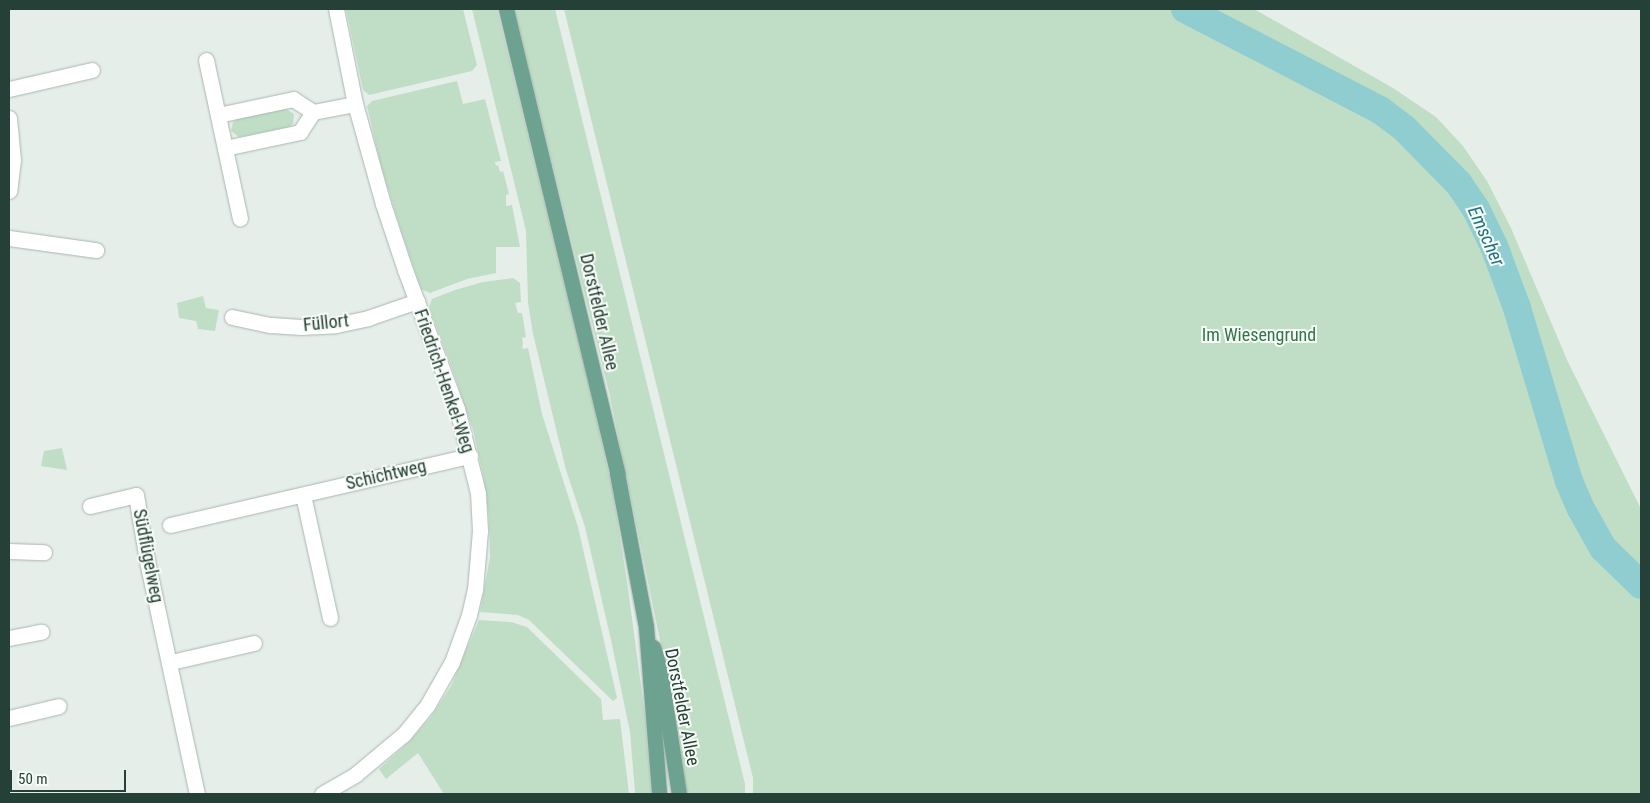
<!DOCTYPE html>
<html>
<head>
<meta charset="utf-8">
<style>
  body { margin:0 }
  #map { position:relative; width:1650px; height:803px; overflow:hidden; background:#e6eeea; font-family:"Roboto Condensed",sans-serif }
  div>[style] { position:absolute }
  .green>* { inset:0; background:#c0dec5 }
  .river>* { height:28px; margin:-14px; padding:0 14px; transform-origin:14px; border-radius:14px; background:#90cdd1 }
  .roads { filter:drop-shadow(0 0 1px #a8b6b0) drop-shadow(0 0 1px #a8b6b0) }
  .minor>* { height:15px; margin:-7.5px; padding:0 7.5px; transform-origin:7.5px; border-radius:7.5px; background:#fff }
  .major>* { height:15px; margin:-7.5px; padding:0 7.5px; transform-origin:7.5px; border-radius:7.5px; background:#6ca28f }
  span { translate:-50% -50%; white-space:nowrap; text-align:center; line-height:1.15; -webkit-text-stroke:4px #f7fbf8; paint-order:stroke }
  .street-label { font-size:18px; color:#254036 }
  .park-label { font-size:18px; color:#307645 }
  .water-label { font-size:19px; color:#20747b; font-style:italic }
  .frame { position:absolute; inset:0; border:10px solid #254036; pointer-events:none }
  .scale { position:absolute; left:10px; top:770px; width:116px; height:22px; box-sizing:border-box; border:2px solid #254036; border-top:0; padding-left:6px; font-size:15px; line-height:18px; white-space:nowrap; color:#254036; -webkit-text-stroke:4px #f7fbf8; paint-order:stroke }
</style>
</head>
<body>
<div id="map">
  <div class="green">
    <i style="clip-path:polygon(346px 9px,463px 9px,477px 65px,472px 71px,369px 95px,363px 90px)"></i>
    <i style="clip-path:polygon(472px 9px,497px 9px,590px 390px,613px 492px,628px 588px,645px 716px,651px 794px,636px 794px,635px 792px,630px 732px,611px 640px,585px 527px,566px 470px,533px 334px,528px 303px,526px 231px)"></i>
    <i style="clip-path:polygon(514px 9px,555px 9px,745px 784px,745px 794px,686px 794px,679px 737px,662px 650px,609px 392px)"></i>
    <i style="clip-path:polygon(564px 9px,1254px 9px,1393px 88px,1436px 117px,1463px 146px,1487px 181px,1511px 228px,1568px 362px,1641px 509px,1641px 794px,753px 794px,753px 778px)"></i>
    <i style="clip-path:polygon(457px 81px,463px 104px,485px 99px,501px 161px,495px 162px,496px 166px,498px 165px,500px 172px,503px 171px,509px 194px,506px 195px,506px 206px,512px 205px,520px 247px,496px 247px,496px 273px,467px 279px,430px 293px,421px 289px,401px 230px,381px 166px,367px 106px,372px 101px)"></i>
    <i style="clip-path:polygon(286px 109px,294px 114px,293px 124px,289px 127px,239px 137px,231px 131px,233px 122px,237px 119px)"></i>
    <i style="clip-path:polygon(513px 278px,520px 283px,521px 302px,515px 303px,518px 313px,522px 313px,526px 337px,522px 338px,523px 345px,522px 346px,523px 349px,528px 348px,542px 414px,578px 527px,617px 698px,613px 701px,529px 620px,518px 615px,480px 612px,490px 557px,489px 518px,484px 479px,473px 430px,453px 371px,429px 307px,432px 299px,455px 290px,483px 282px)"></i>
    <i style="clip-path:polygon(203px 296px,206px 308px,219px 310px,215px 331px,198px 329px,196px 321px,179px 318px,177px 303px)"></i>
    <i style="clip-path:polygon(62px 448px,67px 470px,41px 466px,44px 451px)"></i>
    <i style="clip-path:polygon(479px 620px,511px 622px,527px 627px,601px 699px,603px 720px,620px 719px,629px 794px,444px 794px,418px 753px,386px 779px,379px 769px,409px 742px,431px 717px,451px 686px)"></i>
  </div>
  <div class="river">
    <i style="left:1185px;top:9px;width:220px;rotate:27.4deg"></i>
    <i style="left:1380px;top:110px;width:31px;rotate:37deg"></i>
    <i style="left:1405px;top:129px;width:77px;rotate:45.5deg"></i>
    <i style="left:1459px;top:184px;width:30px;rotate:56deg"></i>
    <i style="left:1476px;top:209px;width:41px;rotate:64.1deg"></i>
    <i style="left:1494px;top:246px;width:66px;rotate:69.6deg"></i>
    <i style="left:1517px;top:308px;width:181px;rotate:73.3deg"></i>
    <i style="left:1569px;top:481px;width:30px;rotate:67deg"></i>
    <i style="left:1581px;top:509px;width:45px;rotate:60.6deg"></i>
    <i style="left:1603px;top:548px;width:53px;rotate:44.2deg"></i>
  </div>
  <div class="roads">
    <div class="minor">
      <i style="left:206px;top:60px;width:162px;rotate:77.9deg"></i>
      <i style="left:9px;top:89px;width:85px;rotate:-12.9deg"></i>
      <i style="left:218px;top:115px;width:77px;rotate:-12deg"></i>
      <i style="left:293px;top:99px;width:24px;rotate:33deg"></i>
      <i style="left:313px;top:112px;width:43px;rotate:-10.8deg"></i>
      <i style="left:9px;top:118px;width:42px;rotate:84.6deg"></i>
      <i style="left:13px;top:160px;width:31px;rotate:97deg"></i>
      <i style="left:225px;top:148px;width:77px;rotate:-12deg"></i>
      <i style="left:300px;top:132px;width:24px;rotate:-57deg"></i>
      <i style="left:9px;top:238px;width:88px;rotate:7.9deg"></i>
      <i style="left:232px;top:317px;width:40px;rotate:12deg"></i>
      <i style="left:271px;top:325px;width:30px;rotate:4deg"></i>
      <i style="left:301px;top:327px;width:35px;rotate:-3deg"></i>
      <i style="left:336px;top:325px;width:33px;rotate:-12deg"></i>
      <i style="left:368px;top:318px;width:52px;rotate:-19.1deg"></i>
      <i style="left:303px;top:495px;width:126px;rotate:77.6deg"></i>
      <i style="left:90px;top:506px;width:47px;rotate:-13.4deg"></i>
      <i style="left:136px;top:495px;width:67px;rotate:80.5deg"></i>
      <i style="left:147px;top:561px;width:238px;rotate:77.9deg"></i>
      <i style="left:170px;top:525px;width:308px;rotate:-13deg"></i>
      <i style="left:9px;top:551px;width:35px;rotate:2deg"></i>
      <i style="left:9px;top:638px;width:33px;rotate:-11deg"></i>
      <i style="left:171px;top:662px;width:85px;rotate:-12.9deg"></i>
      <i style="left:9px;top:718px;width:51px;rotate:-13.5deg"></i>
      <i style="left:322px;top:794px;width:39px;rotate:-30deg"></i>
      <i style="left:356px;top:774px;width:62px;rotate:-39.8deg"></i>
      <i style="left:404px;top:734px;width:38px;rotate:-51deg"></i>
      <i style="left:428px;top:704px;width:48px;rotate:-60.3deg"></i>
      <i style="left:452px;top:662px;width:50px;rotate:-70.1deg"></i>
      <i style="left:469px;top:615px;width:26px;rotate:-77deg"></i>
      <i style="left:475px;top:590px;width:59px;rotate:-85.2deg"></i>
      <i style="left:480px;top:531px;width:38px;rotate:-93deg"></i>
      <i style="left:478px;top:493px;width:87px;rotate:-104deg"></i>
      <i style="left:457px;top:409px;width:148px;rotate:-110.5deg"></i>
      <i style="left:405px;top:270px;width:70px;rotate:-108.4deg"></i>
      <i style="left:383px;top:204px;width:104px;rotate:-105.6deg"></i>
      <i style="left:355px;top:104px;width:97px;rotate:-101.3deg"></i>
    </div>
    <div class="major">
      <i style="left:506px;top:9px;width:477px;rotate:76.5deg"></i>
      <i style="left:617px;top:473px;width:157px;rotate:79.3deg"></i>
      <i style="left:646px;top:627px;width:168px;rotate:85.5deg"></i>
      <i style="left:653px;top:647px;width:24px;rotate:73deg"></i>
      <i style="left:660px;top:670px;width:125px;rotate:81.3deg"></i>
    </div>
  </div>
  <div class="street-label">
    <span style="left:599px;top:312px;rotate:77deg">Dorstfelder Allee</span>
    <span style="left:326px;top:323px;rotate:-6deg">Füllort</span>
    <span style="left:444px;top:381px;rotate:71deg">Friedrich-Henkel-Weg</span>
    <span style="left:386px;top:475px;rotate:-13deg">Schichtweg</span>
    <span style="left:148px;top:556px;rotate:79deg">Südflügelweg</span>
    <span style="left:682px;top:707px;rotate:79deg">Dorstfelder Allee</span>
  </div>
  <div class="park-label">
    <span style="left:1259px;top:335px">Im Wiesengrund</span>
  </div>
  <div class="water-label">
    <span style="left:1486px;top:236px;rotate:66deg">Emscher</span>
  </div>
  <div class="frame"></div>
  <div class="scale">50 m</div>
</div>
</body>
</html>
